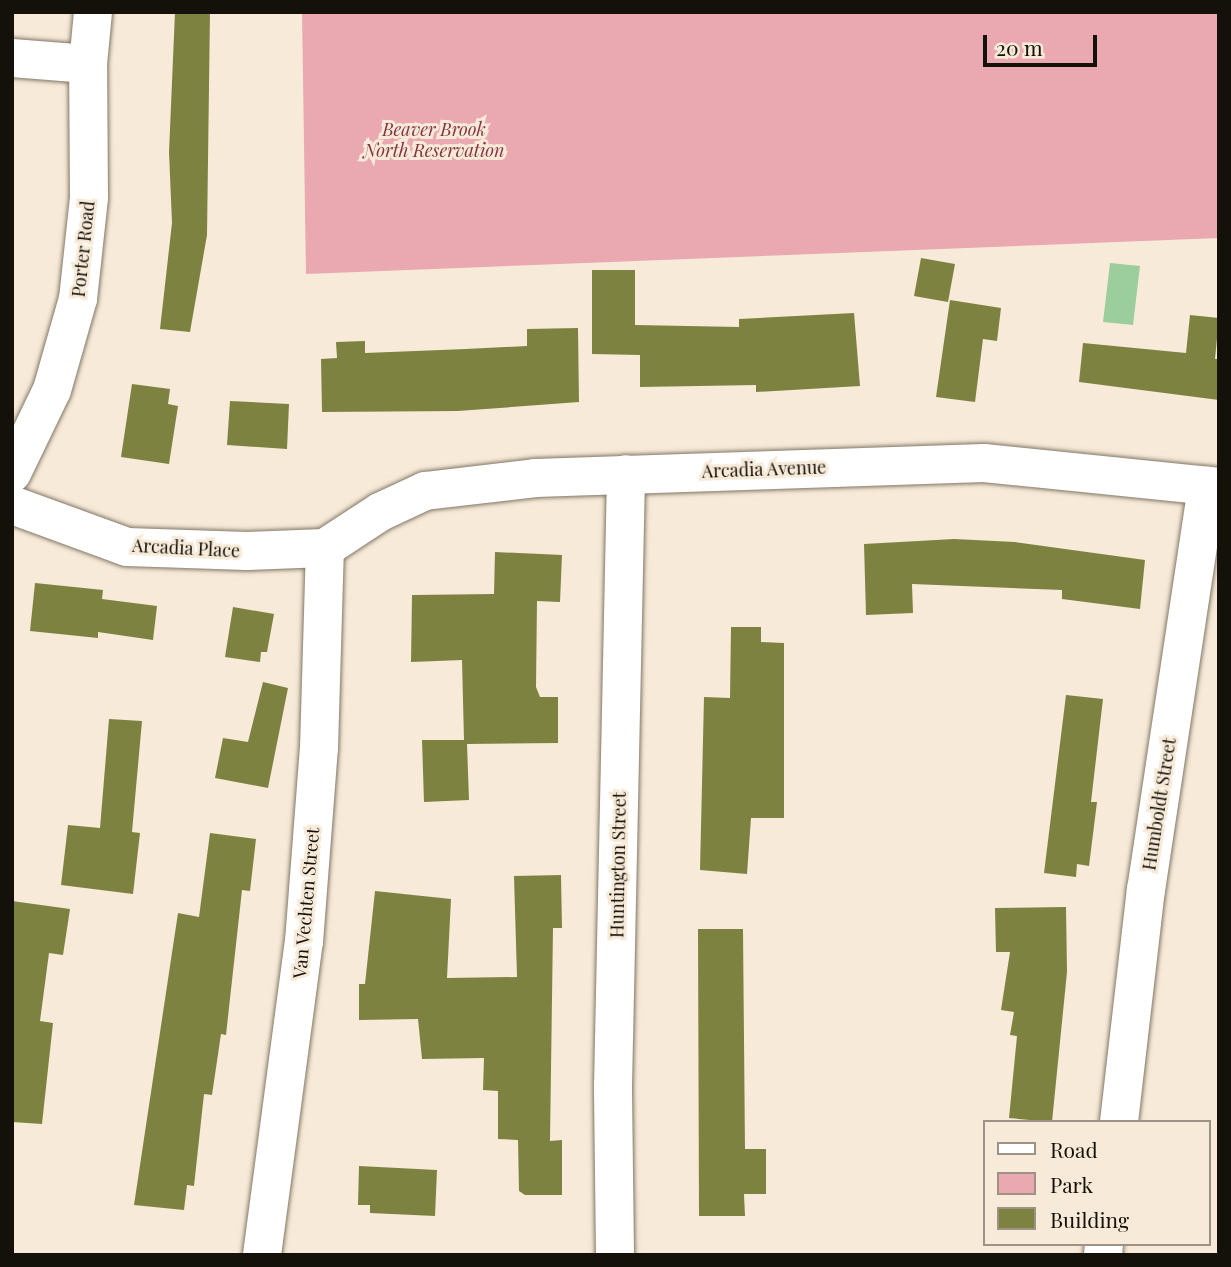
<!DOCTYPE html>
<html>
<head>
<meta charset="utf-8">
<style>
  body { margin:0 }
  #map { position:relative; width:1231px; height:1267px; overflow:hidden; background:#f7ead8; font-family:"Playfair Display",serif }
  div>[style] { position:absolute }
  .green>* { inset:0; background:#eaa8b1 }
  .water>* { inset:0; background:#9bce9c }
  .building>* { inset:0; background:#7e8241 }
  .roads { filter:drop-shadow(0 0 2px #827767) drop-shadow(0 0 2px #827767) }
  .minor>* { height:38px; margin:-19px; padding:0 19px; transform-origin:19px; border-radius:19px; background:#fff }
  span { translate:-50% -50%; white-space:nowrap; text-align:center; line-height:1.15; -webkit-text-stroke:6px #f7ead8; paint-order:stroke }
  .park-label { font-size:18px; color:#883345; font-style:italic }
  .street-label { font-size:18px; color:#14100a }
  .frame { position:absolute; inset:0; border:14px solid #14100a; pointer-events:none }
  .legend { position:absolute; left:983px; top:1120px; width:228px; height:126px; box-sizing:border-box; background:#f7ead8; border:2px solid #9c9386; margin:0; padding:9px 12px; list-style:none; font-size:21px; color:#14100a }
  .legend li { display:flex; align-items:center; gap:14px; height:35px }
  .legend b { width:35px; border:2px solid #9c9386 }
  .scale { position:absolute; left:983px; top:35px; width:114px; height:32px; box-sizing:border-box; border:4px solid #14100a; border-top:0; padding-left:9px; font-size:21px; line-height:24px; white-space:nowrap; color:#14100a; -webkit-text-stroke:5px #f7ead8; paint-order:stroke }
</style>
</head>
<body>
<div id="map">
  <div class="green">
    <i style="clip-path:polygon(302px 12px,1219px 12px,1219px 238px,306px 274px)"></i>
  </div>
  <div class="water">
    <i style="clip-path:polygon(1110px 263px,1140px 266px,1133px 325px,1103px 322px)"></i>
  </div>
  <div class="building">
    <i style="clip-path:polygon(175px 12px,210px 12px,207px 235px,190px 332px,160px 329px,172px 223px,169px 152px)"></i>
    <i style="clip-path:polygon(921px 258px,955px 264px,948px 302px,914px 296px)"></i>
    <i style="clip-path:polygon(592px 270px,635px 270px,635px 325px,739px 327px,739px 319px,854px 313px,860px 386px,756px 392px,756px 385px,640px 387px,640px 355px,592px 354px)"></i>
    <i style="clip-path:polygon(950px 300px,1001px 308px,997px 341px,983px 339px,975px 402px,936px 397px)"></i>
    <i style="clip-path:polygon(1190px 315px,1219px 318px,1215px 359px,1219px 359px,1219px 400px,1079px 382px,1083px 343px,1186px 353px)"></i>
    <i style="clip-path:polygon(578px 328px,579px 402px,458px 411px,322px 412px,321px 359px,337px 358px,336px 342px,365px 341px,365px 353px,466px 349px,527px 346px,527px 329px)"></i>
    <i style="clip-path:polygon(132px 384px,170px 389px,168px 404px,178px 406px,169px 464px,121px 457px)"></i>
    <i style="clip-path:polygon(230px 401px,289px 404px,287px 449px,227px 445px)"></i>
    <i style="clip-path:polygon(954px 539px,1015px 542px,1145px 560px,1140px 609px,1062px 599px,1062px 590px,912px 584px,913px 613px,866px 615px,864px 544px)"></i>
    <i style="clip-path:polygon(495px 552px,562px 555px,560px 602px,537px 601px,536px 687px,540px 697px,558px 697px,558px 743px,467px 744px,469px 800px,424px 802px,422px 740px,464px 740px,462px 660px,411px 662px,412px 595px,494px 594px)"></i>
    <i style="clip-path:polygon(35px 583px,103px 590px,102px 599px,157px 606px,153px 640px,98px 632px,98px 638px,30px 631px)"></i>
    <i style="clip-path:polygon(233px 607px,274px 614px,267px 652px,261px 652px,260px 662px,225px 657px)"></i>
    <i style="clip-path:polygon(731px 627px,761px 627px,761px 642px,784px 643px,784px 818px,751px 818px,747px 874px,700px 870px,704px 697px,730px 698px)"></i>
    <i style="clip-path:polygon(263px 682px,288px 688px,268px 788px,215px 778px,223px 738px,248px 742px)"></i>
    <i style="clip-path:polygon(1066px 695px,1103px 699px,1091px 802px,1097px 802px,1089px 866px,1077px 864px,1076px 877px,1044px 873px)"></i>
    <i style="clip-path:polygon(109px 719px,142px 721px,132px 832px,140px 833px,133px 894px,61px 885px,68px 825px,100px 828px)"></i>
    <i style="clip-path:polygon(210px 833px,256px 839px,250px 891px,242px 890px,226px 1035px,221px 1034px,212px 1095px,204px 1094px,194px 1186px,187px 1185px,184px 1210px,134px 1205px,178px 913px,199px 917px)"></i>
    <i style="clip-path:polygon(561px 875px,562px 928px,553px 928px,550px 1141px,562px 1140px,562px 1195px,525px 1195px,519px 1191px,518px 1140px,498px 1139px,498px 1091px,483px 1090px,484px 1058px,422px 1059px,418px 1019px,359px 1020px,359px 984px,365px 984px,375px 891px,451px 899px,447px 978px,517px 977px,514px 876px)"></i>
    <i style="clip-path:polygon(12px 901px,70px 909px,63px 955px,49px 953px,40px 1021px,53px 1023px,42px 1124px,12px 1122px)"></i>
    <i style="clip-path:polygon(1066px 907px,1067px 972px,1052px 1122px,1009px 1118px,1017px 1036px,1010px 1035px,1014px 1012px,1001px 1010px,1010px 952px,996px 952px,995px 908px)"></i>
    <i style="clip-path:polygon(698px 929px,743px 929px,745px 1149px,766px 1149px,766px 1194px,744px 1194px,745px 1216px,699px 1216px)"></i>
    <i style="clip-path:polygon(359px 1166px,437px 1170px,435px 1216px,370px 1213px,370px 1205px,358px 1205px)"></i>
  </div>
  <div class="roads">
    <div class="minor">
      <i style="left:12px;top:58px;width:76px;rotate:4.5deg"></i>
      <i style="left:12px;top:473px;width:92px;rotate:-64.3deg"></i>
      <i style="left:52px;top:390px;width:95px;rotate:-74.1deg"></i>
      <i style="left:78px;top:299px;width:103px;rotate:-83.8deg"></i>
      <i style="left:89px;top:197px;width:133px;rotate:-90.4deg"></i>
      <i style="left:88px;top:64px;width:52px;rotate:-84.5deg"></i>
      <i style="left:12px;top:505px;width:122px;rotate:20.1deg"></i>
      <i style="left:127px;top:547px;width:120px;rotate:1.9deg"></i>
      <i style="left:247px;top:551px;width:78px;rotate:-2.2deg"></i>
      <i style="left:325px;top:548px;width:66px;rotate:-33.2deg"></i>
      <i style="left:380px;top:512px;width:50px;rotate:-25deg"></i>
      <i style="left:425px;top:491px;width:111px;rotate:-6.7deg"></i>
      <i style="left:535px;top:478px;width:449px;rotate:-1.9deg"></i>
      <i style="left:984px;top:463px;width:236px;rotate:5.8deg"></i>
      <i style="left:1119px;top:1122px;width:234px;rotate:-83.4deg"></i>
      <i style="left:1146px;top:890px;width:409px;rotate:-81.4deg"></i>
      <i style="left:262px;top:1255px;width:316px;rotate:-82.4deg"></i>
      <i style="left:304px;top:942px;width:195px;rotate:-85.6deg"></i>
      <i style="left:319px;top:748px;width:200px;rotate:-88.3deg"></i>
      <i style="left:615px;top:1255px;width:169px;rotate:-90.7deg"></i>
      <i style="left:613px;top:1086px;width:612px;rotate:-88.78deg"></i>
      <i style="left:1103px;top:1255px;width:11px;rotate:-85deg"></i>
    </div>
  </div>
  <div class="park-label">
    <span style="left:434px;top:140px">Beaver Brook<br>North Reservation</span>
  </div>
  <div class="street-label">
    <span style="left:83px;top:249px;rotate:-84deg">Porter Road</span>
    <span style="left:764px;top:469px;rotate:-2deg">Arcadia Avenue</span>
    <span style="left:186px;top:548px;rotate:3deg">Arcadia Place</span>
    <span style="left:1159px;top:804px;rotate:-81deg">Humboldt Street</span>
    <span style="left:618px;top:865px;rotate:-89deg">Huntington Street</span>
    <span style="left:306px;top:903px;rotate:-85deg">Van Vechten Street</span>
  </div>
  <div class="frame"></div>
  <ul class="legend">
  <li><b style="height:9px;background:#fff"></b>Road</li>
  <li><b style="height:19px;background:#eaa8b1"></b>Park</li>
  <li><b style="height:19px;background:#7e8241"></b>Building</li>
  </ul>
  <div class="scale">20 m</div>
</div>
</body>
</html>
